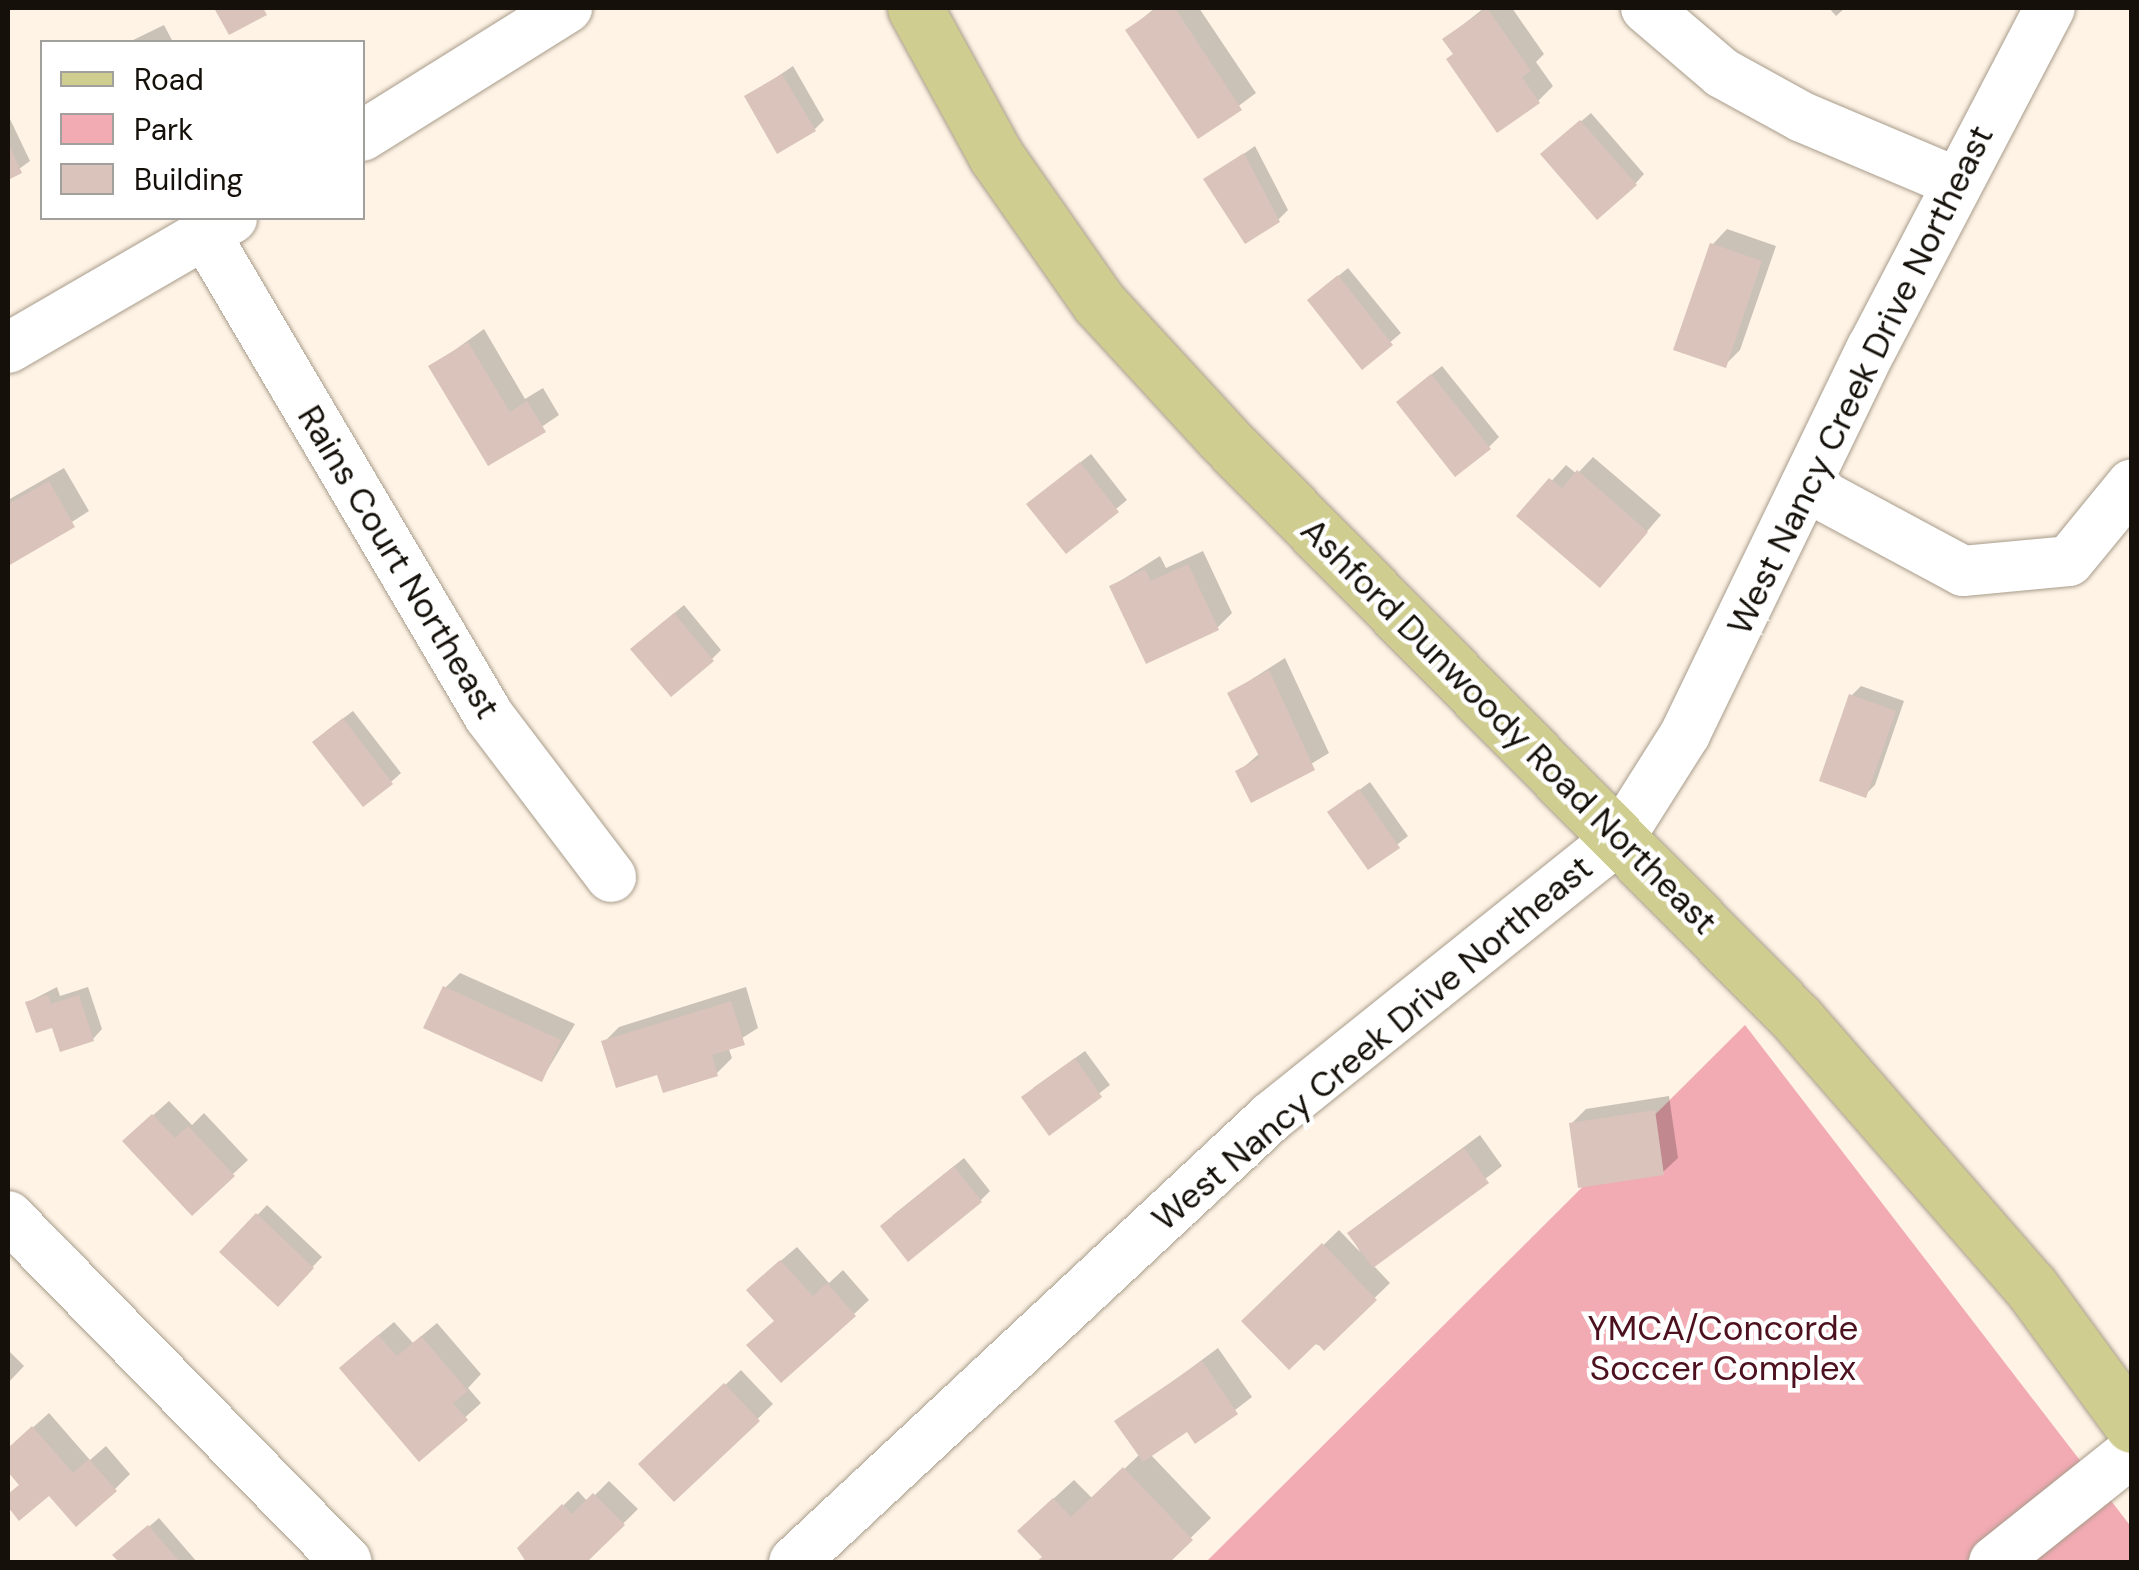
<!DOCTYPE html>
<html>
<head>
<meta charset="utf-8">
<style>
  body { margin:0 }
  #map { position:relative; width:2139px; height:1570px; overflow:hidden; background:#fef3e5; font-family:"DM Sans",sans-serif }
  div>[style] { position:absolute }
  .green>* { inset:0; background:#f2aab3 }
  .shadow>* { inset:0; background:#0003 }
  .building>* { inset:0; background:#d9c3ba }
  .roads { filter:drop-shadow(0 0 2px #a89c8b) drop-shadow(0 0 2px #a89c8b) }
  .minor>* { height:50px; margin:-25px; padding:0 25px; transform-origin:25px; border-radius:25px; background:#fff }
  .major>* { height:55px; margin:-27.5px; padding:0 27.5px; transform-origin:27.5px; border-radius:27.5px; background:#d0cd91 }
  span { translate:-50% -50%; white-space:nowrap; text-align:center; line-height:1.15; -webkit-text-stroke:9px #fff; paint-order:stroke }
  .street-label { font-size:35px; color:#15110a }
  .park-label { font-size:35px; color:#4c101e }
  .frame { position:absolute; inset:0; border:10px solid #15110a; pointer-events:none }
  .legend { position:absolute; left:40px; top:40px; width:325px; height:180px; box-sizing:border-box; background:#fff; border:2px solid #a1a09d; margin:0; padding:12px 18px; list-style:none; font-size:30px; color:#15110a }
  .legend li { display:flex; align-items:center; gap:20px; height:50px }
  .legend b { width:50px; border:2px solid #a1a09d }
</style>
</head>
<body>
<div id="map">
  <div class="green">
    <i style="clip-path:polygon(1745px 1025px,2132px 1528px,2131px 1562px,1206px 1562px)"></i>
  </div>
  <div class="shadow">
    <i style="clip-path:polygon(1155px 8px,1199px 8px,1256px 93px,1198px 136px,1128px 30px)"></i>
    <i style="clip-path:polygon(1484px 8px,1512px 8px,1544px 54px,1536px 62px,1553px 86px,1538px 101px,1455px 53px,1445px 39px)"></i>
    <i style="clip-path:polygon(1829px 8px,1845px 8px,1836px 16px)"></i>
    <i style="clip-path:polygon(164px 25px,173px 42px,129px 42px)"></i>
    <i style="clip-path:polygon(793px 66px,824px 120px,815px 129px,747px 97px)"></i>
    <i style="clip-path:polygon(1591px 113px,1644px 174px,1635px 184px,1553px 145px)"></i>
    <i style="clip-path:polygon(10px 119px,30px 161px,8px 177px,8px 120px)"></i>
    <i style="clip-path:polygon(1255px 146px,1288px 210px,1278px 220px,1206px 180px)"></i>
    <i style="clip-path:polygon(1727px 229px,1776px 246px,1740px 350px,1725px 365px,1713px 244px)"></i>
    <i style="clip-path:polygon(1348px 268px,1401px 333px,1362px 366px,1320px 291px)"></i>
    <i style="clip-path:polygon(484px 329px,525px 399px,543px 388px,559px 415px,489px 463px,431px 367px)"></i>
    <i style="clip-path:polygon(1442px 366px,1499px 437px,1489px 447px,1408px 393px)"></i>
    <i style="clip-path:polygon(1091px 454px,1127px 500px,1066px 550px,1039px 495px)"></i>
    <i style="clip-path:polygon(1593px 457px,1661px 515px,1614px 570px,1520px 516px,1566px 465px,1577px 474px)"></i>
    <i style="clip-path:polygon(64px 468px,89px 511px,8px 563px,8px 500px)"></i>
    <i style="clip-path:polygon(1203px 551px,1232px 613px,1217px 628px,1112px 586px,1160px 556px,1166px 568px)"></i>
    <i style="clip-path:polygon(684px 605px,721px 650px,712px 659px,643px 639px)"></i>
    <i style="clip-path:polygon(1285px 658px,1329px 753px,1252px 800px,1238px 772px,1260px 753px,1230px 693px)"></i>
    <i style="clip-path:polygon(1861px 686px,1904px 701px,1875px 785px,1865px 795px,1852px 695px)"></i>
    <i style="clip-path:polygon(353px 711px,401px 773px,391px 782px,325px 732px)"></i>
    <i style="clip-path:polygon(1370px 782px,1408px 836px,1369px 867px,1330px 812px)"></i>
    <i style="clip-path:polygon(460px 973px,575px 1024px,542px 1079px,445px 988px)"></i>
    <i style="clip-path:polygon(57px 987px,60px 996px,88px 987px,102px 1029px,93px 1039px,53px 1024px,28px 1002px)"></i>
    <i style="clip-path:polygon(746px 987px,758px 1028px,728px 1047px,732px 1058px,717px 1073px,659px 1072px,604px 1042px,619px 1027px)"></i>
    <i style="clip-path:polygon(1085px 1051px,1110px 1085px,1049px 1132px,1033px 1088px)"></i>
    <i style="clip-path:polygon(1669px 1096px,1678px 1158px,1663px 1172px,1571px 1124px,1586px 1109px)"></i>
    <i style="clip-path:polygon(169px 1101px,192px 1125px,204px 1113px,248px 1160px,233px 1174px,141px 1126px)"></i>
    <i style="clip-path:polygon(1480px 1135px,1502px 1166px,1373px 1265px,1390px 1283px,1324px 1347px,1245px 1321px,1339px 1230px,1360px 1252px,1351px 1234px,1366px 1219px)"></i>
    <i style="clip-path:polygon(964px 1158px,990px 1191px,981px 1200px,892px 1216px)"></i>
    <i style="clip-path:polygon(267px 1205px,322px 1257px,278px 1303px,222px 1252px)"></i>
    <i style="clip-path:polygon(797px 1247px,829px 1283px,843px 1270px,869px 1300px,854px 1314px,776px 1320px,764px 1275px)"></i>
    <i style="clip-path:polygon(394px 1322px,413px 1343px,437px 1323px,481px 1374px,468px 1388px,481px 1403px,420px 1458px,357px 1353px)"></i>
    <i style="clip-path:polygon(1218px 1348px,1252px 1397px,1196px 1440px,1187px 1428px,1150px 1454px,1211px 1518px,1166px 1562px,1039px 1562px,1045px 1557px,1040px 1511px,1074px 1480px,1093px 1499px,1140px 1454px,1118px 1422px)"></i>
    <i style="clip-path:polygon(8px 1350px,24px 1366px,8px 1383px)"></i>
    <i style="clip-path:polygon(741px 1370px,773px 1404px,674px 1499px,642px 1464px)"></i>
    <i style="clip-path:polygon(49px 1413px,90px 1460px,106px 1446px,130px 1474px,115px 1489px,49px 1492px,20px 1517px,8px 1503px,21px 1483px,8px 1468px,8px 1450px)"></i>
    <i style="clip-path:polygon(609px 1481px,638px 1509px,584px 1562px,530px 1562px,520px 1548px,578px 1491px,588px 1502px)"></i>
    <i style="clip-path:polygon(159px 1518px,197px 1562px,122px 1562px,116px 1555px)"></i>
  </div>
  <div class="building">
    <i style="clip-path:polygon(214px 8px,263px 8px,267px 15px,229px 35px)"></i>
    <i style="clip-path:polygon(1158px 8px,1175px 8px,1242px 110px,1198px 139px,1125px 30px)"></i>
    <i style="clip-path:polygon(1487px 8px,1531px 71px,1522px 77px,1540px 103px,1497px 133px,1446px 59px,1453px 54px,1442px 39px)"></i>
    <i style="clip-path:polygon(782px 74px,816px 131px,777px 154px,744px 96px)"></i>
    <i style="clip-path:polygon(1580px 120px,1637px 185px,1597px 220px,1540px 154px)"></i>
    <i style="clip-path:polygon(8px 143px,22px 173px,8px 180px)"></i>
    <i style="clip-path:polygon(1244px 153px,1280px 222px,1245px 244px,1203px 179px)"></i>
    <i style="clip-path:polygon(1710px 243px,1762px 261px,1726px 368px,1673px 350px)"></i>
    <i style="clip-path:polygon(1338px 275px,1393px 345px,1362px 370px,1307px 300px)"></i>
    <i style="clip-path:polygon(468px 342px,510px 412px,527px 401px,546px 432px,488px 466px,428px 366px)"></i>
    <i style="clip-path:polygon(1431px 374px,1491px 449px,1455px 477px,1396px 402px)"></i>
    <i style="clip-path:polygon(1080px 462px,1119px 512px,1066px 554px,1026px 504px)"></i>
    <i style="clip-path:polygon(1577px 470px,1648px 532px,1600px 588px,1516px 516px,1549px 478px,1562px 488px)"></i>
    <i style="clip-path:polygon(49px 481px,75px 527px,8px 566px,8px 504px)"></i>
    <i style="clip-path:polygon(1188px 564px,1219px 630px,1146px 664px,1109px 586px,1145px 569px,1151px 581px)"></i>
    <i style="clip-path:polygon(674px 613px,714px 661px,671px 697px,630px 649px)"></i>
    <i style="clip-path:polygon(1269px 670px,1315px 770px,1251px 803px,1235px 771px,1260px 758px,1227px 693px)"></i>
    <i style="clip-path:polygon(1849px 694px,1896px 711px,1866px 798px,1819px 781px)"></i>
    <i style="clip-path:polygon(343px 718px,393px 784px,363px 807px,312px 742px)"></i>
    <i style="clip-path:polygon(1359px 789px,1400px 848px,1368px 870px,1327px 812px)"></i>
    <i style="clip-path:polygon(443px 986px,561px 1040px,542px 1082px,423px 1028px)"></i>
    <i style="clip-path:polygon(48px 995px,51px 1004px,79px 995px,94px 1041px,60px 1052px,52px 1028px,36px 1033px,25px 1002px)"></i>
    <i style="clip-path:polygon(731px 1001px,745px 1045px,712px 1055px,718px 1076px,663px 1093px,657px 1075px,616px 1088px,601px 1041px)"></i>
    <i style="clip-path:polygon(1075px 1058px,1102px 1097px,1049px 1136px,1021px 1097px)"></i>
    <i style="clip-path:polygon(1655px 1110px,1664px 1175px,1578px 1188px,1569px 1123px)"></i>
    <i style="clip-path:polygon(152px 1114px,175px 1138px,188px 1126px,235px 1176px,192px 1216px,122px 1141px)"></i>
    <i style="clip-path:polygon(1464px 1148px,1489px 1183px,1373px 1268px,1347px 1233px)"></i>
    <i style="clip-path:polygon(954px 1166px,982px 1202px,908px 1262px,880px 1226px)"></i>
    <i style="clip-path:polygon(256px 1213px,314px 1268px,278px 1307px,219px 1252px)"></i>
    <i style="clip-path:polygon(1322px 1243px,1377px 1300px,1324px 1351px,1317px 1343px,1289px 1370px,1241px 1321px)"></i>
    <i style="clip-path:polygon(780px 1260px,813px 1296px,827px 1283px,856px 1316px,781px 1383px,746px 1345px,774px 1321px,746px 1290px)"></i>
    <i style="clip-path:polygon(378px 1335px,397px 1356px,421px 1336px,468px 1391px,453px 1403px,468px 1420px,419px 1462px,339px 1368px)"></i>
    <i style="clip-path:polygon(1202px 1361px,1238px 1414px,1195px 1444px,1187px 1432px,1143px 1462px,1114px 1421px)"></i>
    <i style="clip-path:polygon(724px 1383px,760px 1421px,674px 1502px,638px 1464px)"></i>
    <i style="clip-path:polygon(32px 1426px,73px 1473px,89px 1459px,117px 1491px,76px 1527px,49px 1496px,19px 1521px,8px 1507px,8px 1494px,19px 1485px,8px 1472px,8px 1448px)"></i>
    <i style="clip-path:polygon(1123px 1467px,1193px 1540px,1170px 1562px,1036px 1562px,1042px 1557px,1017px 1531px,1053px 1498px,1071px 1517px)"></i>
    <i style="clip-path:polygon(593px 1493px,625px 1525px,587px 1562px,526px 1562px,517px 1548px,562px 1504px,572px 1514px)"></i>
    <i style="clip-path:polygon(148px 1525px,180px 1562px,119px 1562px,112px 1555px)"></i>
  </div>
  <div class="roads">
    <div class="minor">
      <i style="left:1646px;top:8px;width:100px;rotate:40.5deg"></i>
      <i style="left:1722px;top:73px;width:91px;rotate:28.8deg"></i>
      <i style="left:1802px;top:117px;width:167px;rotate:22.9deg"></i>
      <i style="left:362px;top:136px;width:242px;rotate:-32deg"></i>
      <i style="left:205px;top:234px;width:559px;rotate:59.49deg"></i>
      <i style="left:489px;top:716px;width:202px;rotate:52.8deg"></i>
      <i style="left:8px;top:348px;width:259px;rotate:-30.1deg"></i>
      <i style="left:1805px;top:486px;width:179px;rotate:28.3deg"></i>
      <i style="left:1963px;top:571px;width:106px;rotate:-5.4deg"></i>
      <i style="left:2069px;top:561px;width:99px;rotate:-50.7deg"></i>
      <i style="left:8px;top:1216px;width:484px;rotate:45.6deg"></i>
      <i style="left:794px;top:1562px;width:652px;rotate:-43.01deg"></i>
      <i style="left:1271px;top:1117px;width:447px;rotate:-38.7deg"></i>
      <i style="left:1620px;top:837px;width:122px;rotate:-57.7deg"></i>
      <i style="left:1685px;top:734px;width:429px;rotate:-64.2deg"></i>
      <i style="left:1872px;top:348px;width:384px;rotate:-62.4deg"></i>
      <i style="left:1994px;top:1562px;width:176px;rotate:-38.6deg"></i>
    </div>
    <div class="major">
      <i style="left:915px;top:8px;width:169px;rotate:61.3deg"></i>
      <i style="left:996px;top:156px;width:179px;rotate:55deg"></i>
      <i style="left:1099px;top:303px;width:183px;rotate:47.4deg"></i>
      <i style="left:1223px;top:438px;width:817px;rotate:45.35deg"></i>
      <i style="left:1797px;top:1019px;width:356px;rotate:48.9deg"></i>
      <i style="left:2031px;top:1287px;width:171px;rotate:53.8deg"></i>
    </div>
  </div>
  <div class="street-label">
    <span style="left:1860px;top:380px;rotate:-64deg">West Nancy Creek Drive Northeast</span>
    <span style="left:399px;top:562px;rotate:59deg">Rains Court Northeast</span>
    <span style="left:1509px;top:726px;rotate:45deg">Ashford Dunwoody Road Northeast</span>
    <span style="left:1372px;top:1043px;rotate:-40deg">West Nancy Creek Drive Northeast</span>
  </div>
  <div class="park-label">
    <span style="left:1723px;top:1348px">YMCA/Concorde<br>Soccer Complex</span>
  </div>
  <div class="frame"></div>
  <ul class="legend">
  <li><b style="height:12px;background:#d0cd91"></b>Road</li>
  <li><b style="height:28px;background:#f2aab3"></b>Park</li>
  <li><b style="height:28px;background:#d9c3ba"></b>Building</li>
  </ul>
</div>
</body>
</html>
